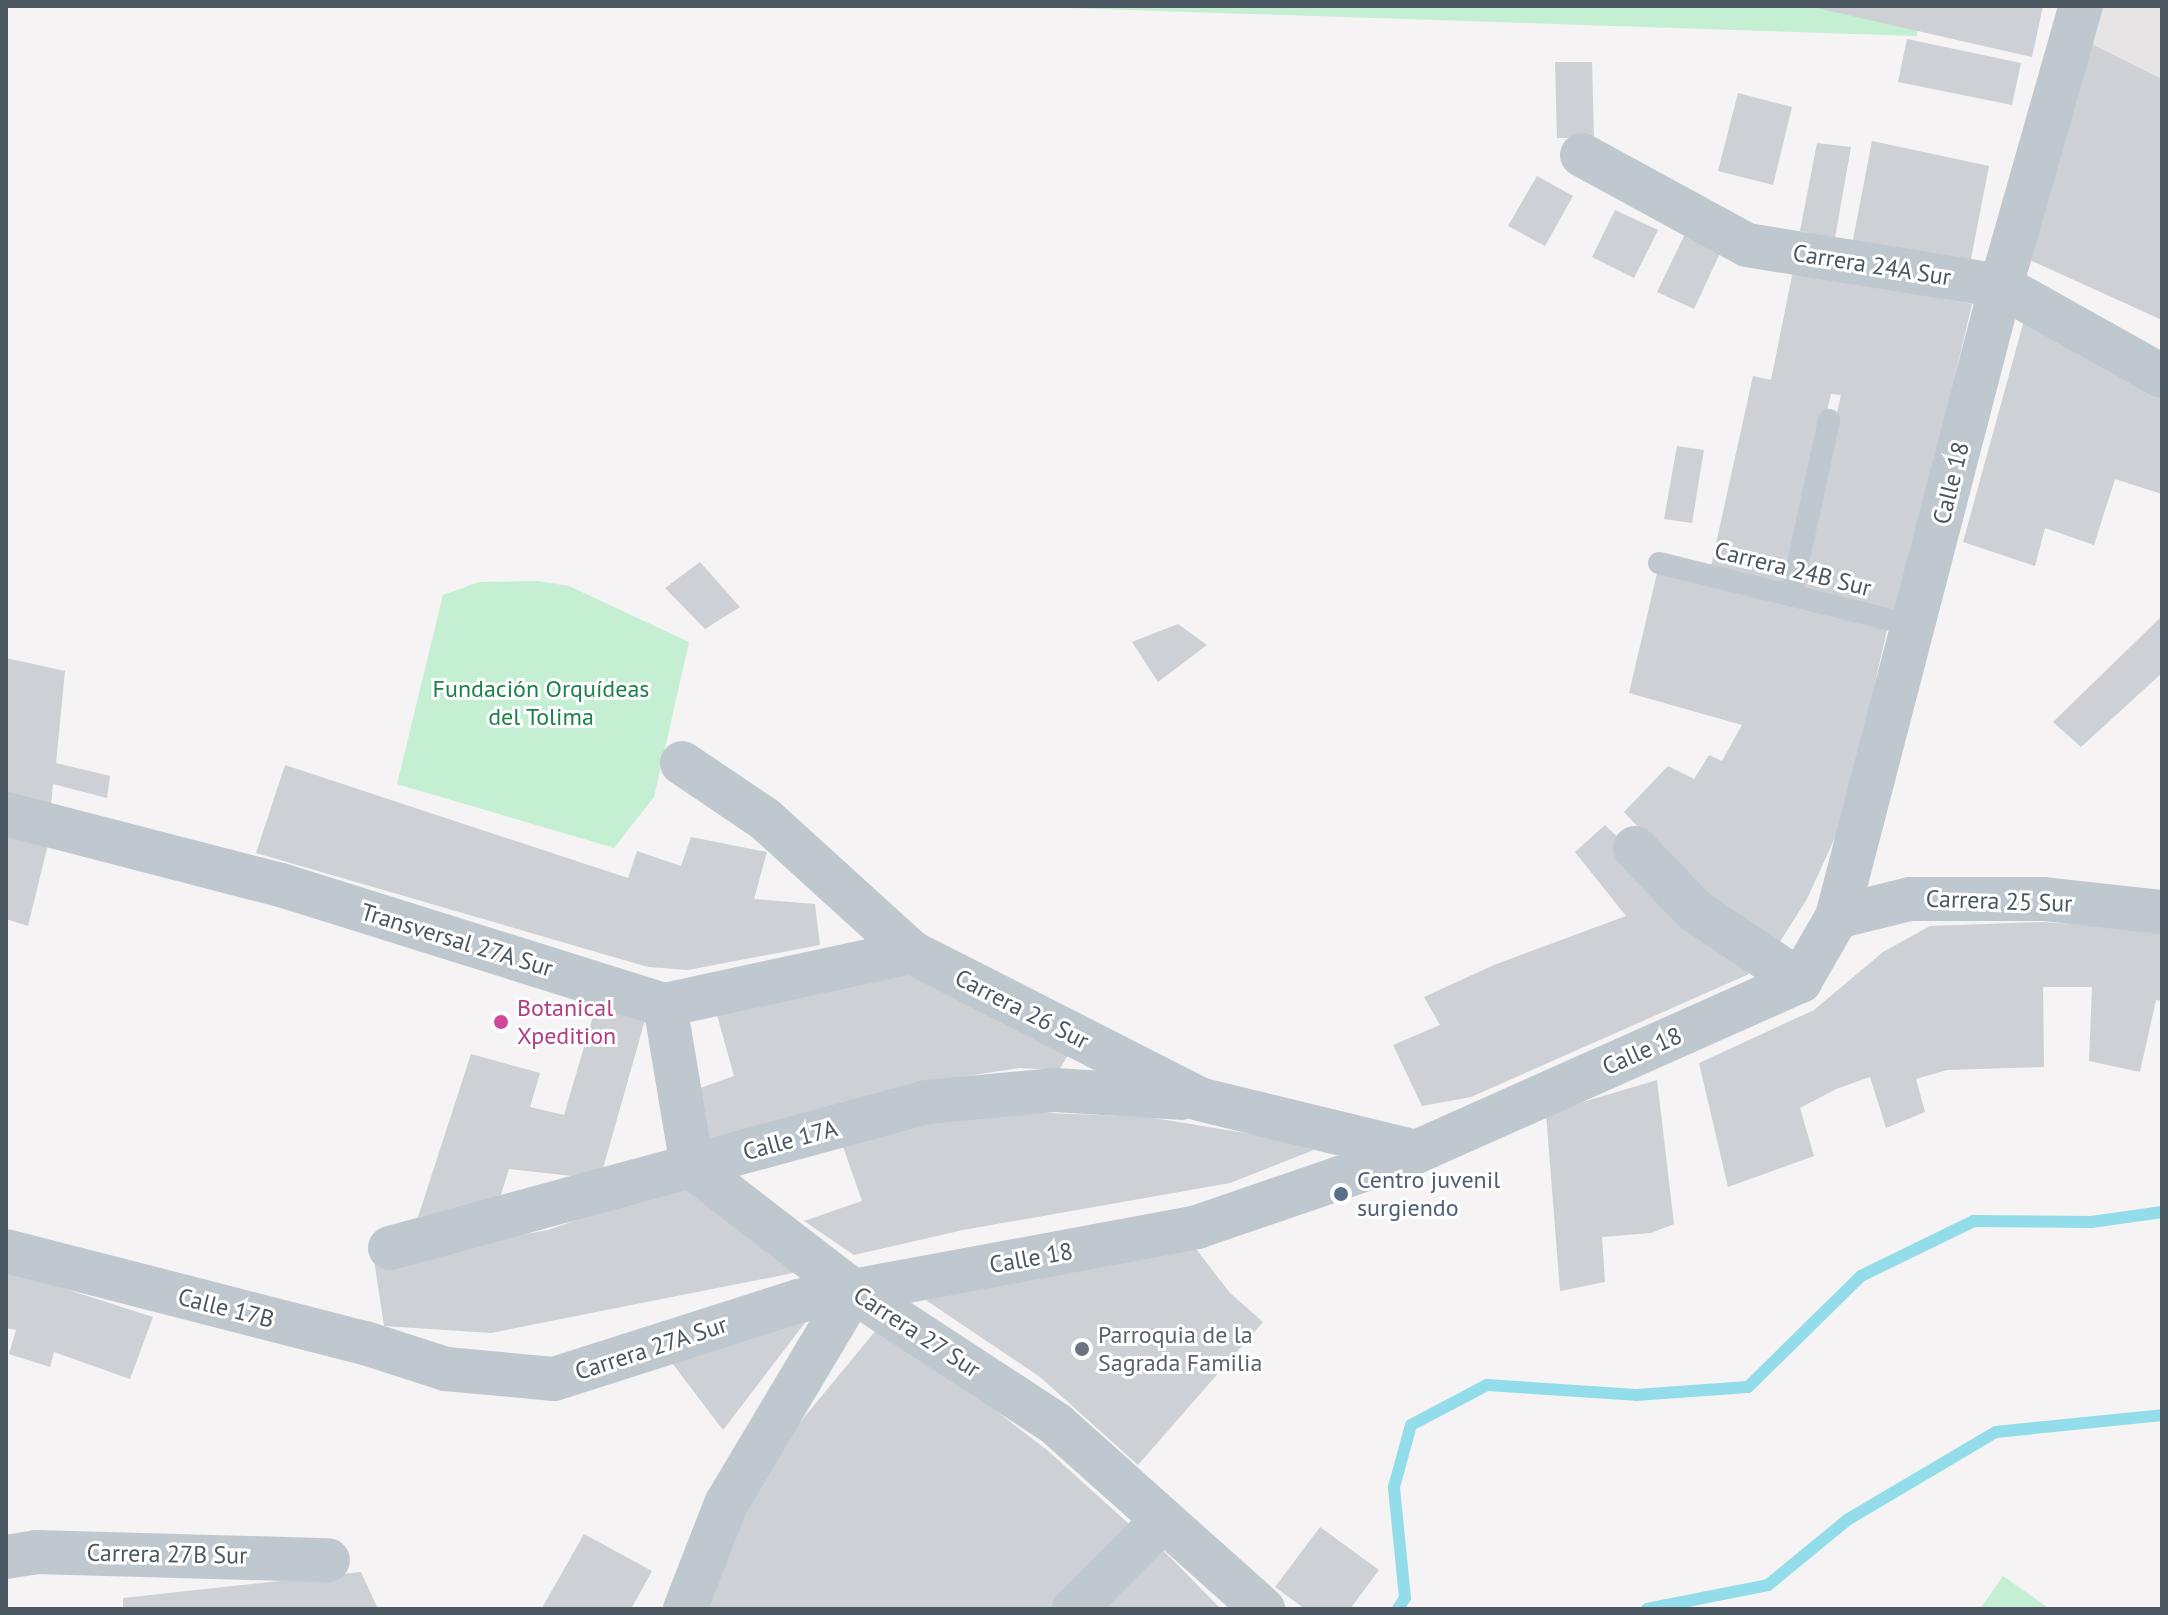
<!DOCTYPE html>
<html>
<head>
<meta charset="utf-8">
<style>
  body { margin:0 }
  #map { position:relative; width:2168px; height:1615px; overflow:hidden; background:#f5f3f3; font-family:"PT Sans",sans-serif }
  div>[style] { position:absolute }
  .education>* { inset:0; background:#e6e4e5 }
  .green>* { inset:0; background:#c5efd3 }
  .stream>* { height:12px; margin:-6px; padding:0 6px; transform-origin:6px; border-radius:6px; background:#93ddeb }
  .building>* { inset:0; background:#cdd0d5 }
  .service>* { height:22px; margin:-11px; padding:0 11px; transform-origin:11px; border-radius:11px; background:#bfc8ce }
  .minor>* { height:44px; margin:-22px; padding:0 22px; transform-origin:22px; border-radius:22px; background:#bfc8ce }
  .dots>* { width:22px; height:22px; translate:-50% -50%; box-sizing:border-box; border:4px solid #fff; border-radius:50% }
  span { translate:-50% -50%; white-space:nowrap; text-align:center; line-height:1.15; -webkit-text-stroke:6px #fff; paint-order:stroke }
  .street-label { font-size:24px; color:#4b5760 }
  .park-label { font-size:24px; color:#1b8249 }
  .hotel-label { font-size:24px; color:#b23c85 }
  .left { translate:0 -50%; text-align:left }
  .service-label { font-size:24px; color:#4e5e75 }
  .worship-label { font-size:24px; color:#5b616d }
  .frame { position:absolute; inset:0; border:8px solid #4b5760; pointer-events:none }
</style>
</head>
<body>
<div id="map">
  <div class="education">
    <i style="clip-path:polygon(2086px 6px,2162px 6px,2162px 79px,2078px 37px)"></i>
  </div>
  <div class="green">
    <i style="clip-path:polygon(1009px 6px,1918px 6px,1917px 36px)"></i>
    <i style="clip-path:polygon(538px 581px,569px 586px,689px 642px,654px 797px,614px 848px,397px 784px,443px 595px,479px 582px)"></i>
    <i style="clip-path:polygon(2003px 1576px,2050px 1609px,1980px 1609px)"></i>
  </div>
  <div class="stream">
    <i style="left:1398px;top:1609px;width:13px;rotate:-58deg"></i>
    <i style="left:1405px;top:1598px;width:112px;rotate:-95.7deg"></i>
    <i style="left:1394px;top:1487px;width:64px;rotate:-74.7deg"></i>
    <i style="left:1411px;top:1425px;width:86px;rotate:-27.8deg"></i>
    <i style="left:1487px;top:1385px;width:149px;rotate:3.8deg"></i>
    <i style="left:1636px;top:1395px;width:112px;rotate:-4.1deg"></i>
    <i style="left:1748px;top:1387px;width:158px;rotate:-44.5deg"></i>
    <i style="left:1861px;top:1276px;width:126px;rotate:-26deg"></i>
    <i style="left:1974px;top:1221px;width:117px;rotate:0.5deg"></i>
    <i style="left:2091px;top:1222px;width:72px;rotate:-8deg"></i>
    <i style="left:1647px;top:1609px;width:123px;rotate:-11.2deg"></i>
    <i style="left:1768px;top:1585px;width:102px;rotate:-39.4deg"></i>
    <i style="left:1847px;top:1520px;width:173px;rotate:-30.6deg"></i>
    <i style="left:1996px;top:1432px;width:167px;rotate:-5.8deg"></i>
  </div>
  <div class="building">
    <i style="clip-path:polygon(1808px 6px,2043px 6px,2032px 57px)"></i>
    <i style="clip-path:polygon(2078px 37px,2162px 79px,2162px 320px,2012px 252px)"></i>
    <i style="clip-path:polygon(1907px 39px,2021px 63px,2012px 105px,1898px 82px)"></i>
    <i style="clip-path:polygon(1555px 62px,1592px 62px,1594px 138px,1557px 138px)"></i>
    <i style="clip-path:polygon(1738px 93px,1792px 107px,1773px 185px,1718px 171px)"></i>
    <i style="clip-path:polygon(1872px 141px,1989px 166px,1969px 269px,1851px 250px)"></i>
    <i style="clip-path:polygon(1817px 143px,1851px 147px,1835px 238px,1800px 231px)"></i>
    <i style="clip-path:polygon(1537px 176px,1573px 196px,1545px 246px,1508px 226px)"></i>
    <i style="clip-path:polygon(1615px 210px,1658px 230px,1634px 278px,1592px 257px)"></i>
    <i style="clip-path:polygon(1685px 234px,1721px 251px,1694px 309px,1657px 292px)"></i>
    <i style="clip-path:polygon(1793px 271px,1972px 304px,1898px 617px,1796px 593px,1841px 395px,1831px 394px,1787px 589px,1710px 571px,1753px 376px,1771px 380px)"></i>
    <i style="clip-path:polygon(2026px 313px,2162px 387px,2162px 494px,2115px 479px,2094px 545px,2045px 528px,2035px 566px,1963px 542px)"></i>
    <i style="clip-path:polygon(1677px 446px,1704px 450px,1692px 523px,1664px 519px)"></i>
    <i style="clip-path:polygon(700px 562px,740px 607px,705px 629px,665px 588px)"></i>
    <i style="clip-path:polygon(1659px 565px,1889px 621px,1845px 816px,1807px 899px,1776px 948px,1693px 885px,1624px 812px,1668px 766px,1694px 779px,1709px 755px,1722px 761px,1742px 725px,1629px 693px)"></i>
    <i style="clip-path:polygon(2162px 616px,2162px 673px,2081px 747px,2053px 722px)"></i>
    <i style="clip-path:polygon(1178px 624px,1207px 645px,1158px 682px,1132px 642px)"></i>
    <i style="clip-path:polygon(6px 658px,65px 671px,56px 763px,110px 776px,107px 798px,53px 784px,51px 805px,6px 794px)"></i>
    <i style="clip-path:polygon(285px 765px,628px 878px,637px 851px,681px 866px,691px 837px,767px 852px,754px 899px,815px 904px,820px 945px,688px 970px,648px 967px,256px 853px)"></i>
    <i style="clip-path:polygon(1605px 825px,1725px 941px,1749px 974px,1471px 1097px,1422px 1106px,1393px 1045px,1440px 1025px,1424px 997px,1494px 965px,1626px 916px,1575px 852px)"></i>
    <i style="clip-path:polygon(6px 833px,48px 844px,28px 926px,6px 919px)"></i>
    <i style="clip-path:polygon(2044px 922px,2162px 930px,2162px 1001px,2156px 1000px,2140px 1072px,2089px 1061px,2092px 987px,2043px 987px,2044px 1067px,1947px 1070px,1916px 1079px,1925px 1112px,1886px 1128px,1870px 1077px,1836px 1089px,1800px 1108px,1814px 1156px,1728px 1187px,1699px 1063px,1814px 1010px,1883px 952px,1930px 926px)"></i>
    <i style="clip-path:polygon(844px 975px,916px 975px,1070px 1052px,1059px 1070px,1019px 1068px,960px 1077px,711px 1152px,692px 1091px,734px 1076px,715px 1008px)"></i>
    <i style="clip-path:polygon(600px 993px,649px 1006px,600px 1179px,509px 1169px,498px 1204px,418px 1217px,471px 1054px,540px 1073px,530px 1107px,564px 1115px)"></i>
    <i style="clip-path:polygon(1657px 1080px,1674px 1224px,1651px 1233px,1602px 1237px,1605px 1282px,1560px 1291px,1546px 1113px)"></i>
    <i style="clip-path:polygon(1024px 1112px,1148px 1117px,1324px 1146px,1230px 1183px,963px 1230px,854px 1255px,804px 1221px,862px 1201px,841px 1141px,892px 1127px)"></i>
    <i style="clip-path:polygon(685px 1182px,808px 1270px,491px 1333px,384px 1326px,374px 1260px,548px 1230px)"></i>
    <i style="clip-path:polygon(1189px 1240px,1230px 1293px,1263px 1322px,1138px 1465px,1040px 1377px,902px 1284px)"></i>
    <i style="clip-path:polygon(6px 1270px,153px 1317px,130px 1379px,54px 1352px,50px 1367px,9px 1354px,16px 1330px,6px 1328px)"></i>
    <i style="clip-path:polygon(814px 1311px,723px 1430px,669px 1359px)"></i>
    <i style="clip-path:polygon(882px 1323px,1047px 1450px,1129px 1524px,1053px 1609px,691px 1609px,787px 1438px)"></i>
    <i style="clip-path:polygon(1320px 1527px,1379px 1570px,1350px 1609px,1305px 1609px,1275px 1587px)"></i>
    <i style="clip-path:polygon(584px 1534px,652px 1571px,631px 1609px,542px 1608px)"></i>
    <i style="clip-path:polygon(1158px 1545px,1221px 1609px,1094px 1609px)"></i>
    <i style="clip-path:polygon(361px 1572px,378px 1609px,123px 1609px,123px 1598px)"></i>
  </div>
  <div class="service">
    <i style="left:1659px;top:563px;width:264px;rotate:13.8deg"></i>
    <i style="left:1791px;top:595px;width:179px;rotate:-77.7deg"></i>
  </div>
  <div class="minor">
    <i style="left:1582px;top:155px;width:188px;rotate:28.6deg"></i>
    <i style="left:1747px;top:245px;width:257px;rotate:9.2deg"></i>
    <i style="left:2001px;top:286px;width:184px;rotate:29.2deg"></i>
    <i style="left:682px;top:763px;width:100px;rotate:34deg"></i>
    <i style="left:765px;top:819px;width:197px;rotate:42.3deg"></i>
    <i style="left:911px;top:952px;width:323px;rotate:27deg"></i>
    <i style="left:1199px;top:1099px;width:223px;rotate:13.7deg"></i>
    <i style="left:6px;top:814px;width:284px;rotate:14.5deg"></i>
    <i style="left:281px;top:885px;width:402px;rotate:17.4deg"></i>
    <i style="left:665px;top:1005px;width:252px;rotate:-12.2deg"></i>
    <i style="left:1635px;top:848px;width:86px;rotate:46.4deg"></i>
    <i style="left:1694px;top:910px;width:128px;rotate:33.8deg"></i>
    <i style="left:1837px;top:917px;width:75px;rotate:-13.9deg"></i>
    <i style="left:1910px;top:899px;width:134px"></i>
    <i style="left:2044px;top:899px;width:119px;rotate:6.3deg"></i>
    <i style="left:665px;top:1005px;width:164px;rotate:80.5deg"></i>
    <i style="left:692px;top:1167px;width:203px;rotate:37.6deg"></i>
    <i style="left:853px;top:1291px;width:243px;rotate:33.2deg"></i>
    <i style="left:1056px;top:1424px;width:278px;rotate:41.8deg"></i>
    <i style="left:390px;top:1248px;width:556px;rotate:-15.21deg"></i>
    <i style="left:927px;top:1102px;width:129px;rotate:-5.4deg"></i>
    <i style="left:1055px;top:1090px;width:126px;rotate:3.6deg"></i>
    <i style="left:6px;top:1251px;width:371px;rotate:14.4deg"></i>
    <i style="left:365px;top:1343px;width:85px;rotate:17.8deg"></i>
    <i style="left:446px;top:1369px;width:108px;rotate:5.3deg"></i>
    <i style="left:554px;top:1379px;width:257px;rotate:-17.7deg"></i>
    <i style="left:799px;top:1301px;width:405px;rotate:-10.5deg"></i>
    <i style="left:1197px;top:1227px;width:231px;rotate:-18.9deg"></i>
    <i style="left:1416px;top:1152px;width:420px;rotate:-24deg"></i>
    <i style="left:1800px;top:981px;width:74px;rotate:-60deg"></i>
    <i style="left:1837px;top:917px;width:652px;rotate:-75.43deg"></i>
    <i style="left:2001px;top:286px;width:291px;rotate:-74.1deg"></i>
    <i style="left:6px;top:1557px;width:30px;rotate:-9deg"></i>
    <i style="left:36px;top:1552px;width:292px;rotate:1.6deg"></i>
    <i style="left:685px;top:1609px;width:113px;rotate:-68.7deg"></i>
    <i style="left:726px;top:1504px;width:248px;rotate:-59.2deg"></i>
    <i style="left:1074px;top:1609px;width:126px;rotate:-45deg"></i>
  </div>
  <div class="dots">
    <i style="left:501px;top:1022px;background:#d1479c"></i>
    <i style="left:1341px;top:1194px;background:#5c6f8a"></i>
    <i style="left:1082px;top:1349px;background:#6b7280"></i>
  </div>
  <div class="street-label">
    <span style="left:1872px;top:265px;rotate:9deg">Carrera 24A Sur</span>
    <span style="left:1951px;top:483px;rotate:-76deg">Calle 18</span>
    <span style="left:1793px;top:569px;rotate:14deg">Carrera 24B Sur</span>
    <span style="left:1999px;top:901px;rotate:2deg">Carrera 25 Sur</span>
    <span style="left:457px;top:940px;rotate:17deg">Transversal 27A Sur</span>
    <span style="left:1022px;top:1009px;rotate:27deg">Carrera 26 Sur</span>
    <span style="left:1642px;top:1051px;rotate:-24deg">Calle 18</span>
    <span style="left:790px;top:1140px;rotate:-15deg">Calle 17A</span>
    <span style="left:1031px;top:1258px;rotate:-10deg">Calle 18</span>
    <span style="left:226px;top:1308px;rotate:14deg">Calle 17B</span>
    <span style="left:917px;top:1332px;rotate:33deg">Carrera 27 Sur</span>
    <span style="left:651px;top:1348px;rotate:-18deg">Carrera 27A Sur</span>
    <span style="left:167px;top:1554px;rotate:1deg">Carrera 27B Sur</span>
  </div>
  <div class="park-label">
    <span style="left:541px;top:703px">Fundación Orquídeas<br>del Tolima</span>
  </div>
  <div class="hotel-label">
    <span class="left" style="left:517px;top:1022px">Botanical<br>Xpedition</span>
  </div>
  <div class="service-label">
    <span class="left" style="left:1357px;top:1194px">Centro juvenil<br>surgiendo</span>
  </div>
  <div class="worship-label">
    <span class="left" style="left:1098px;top:1349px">Parroquia de la<br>Sagrada Familia</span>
  </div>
  <div class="frame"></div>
</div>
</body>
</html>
